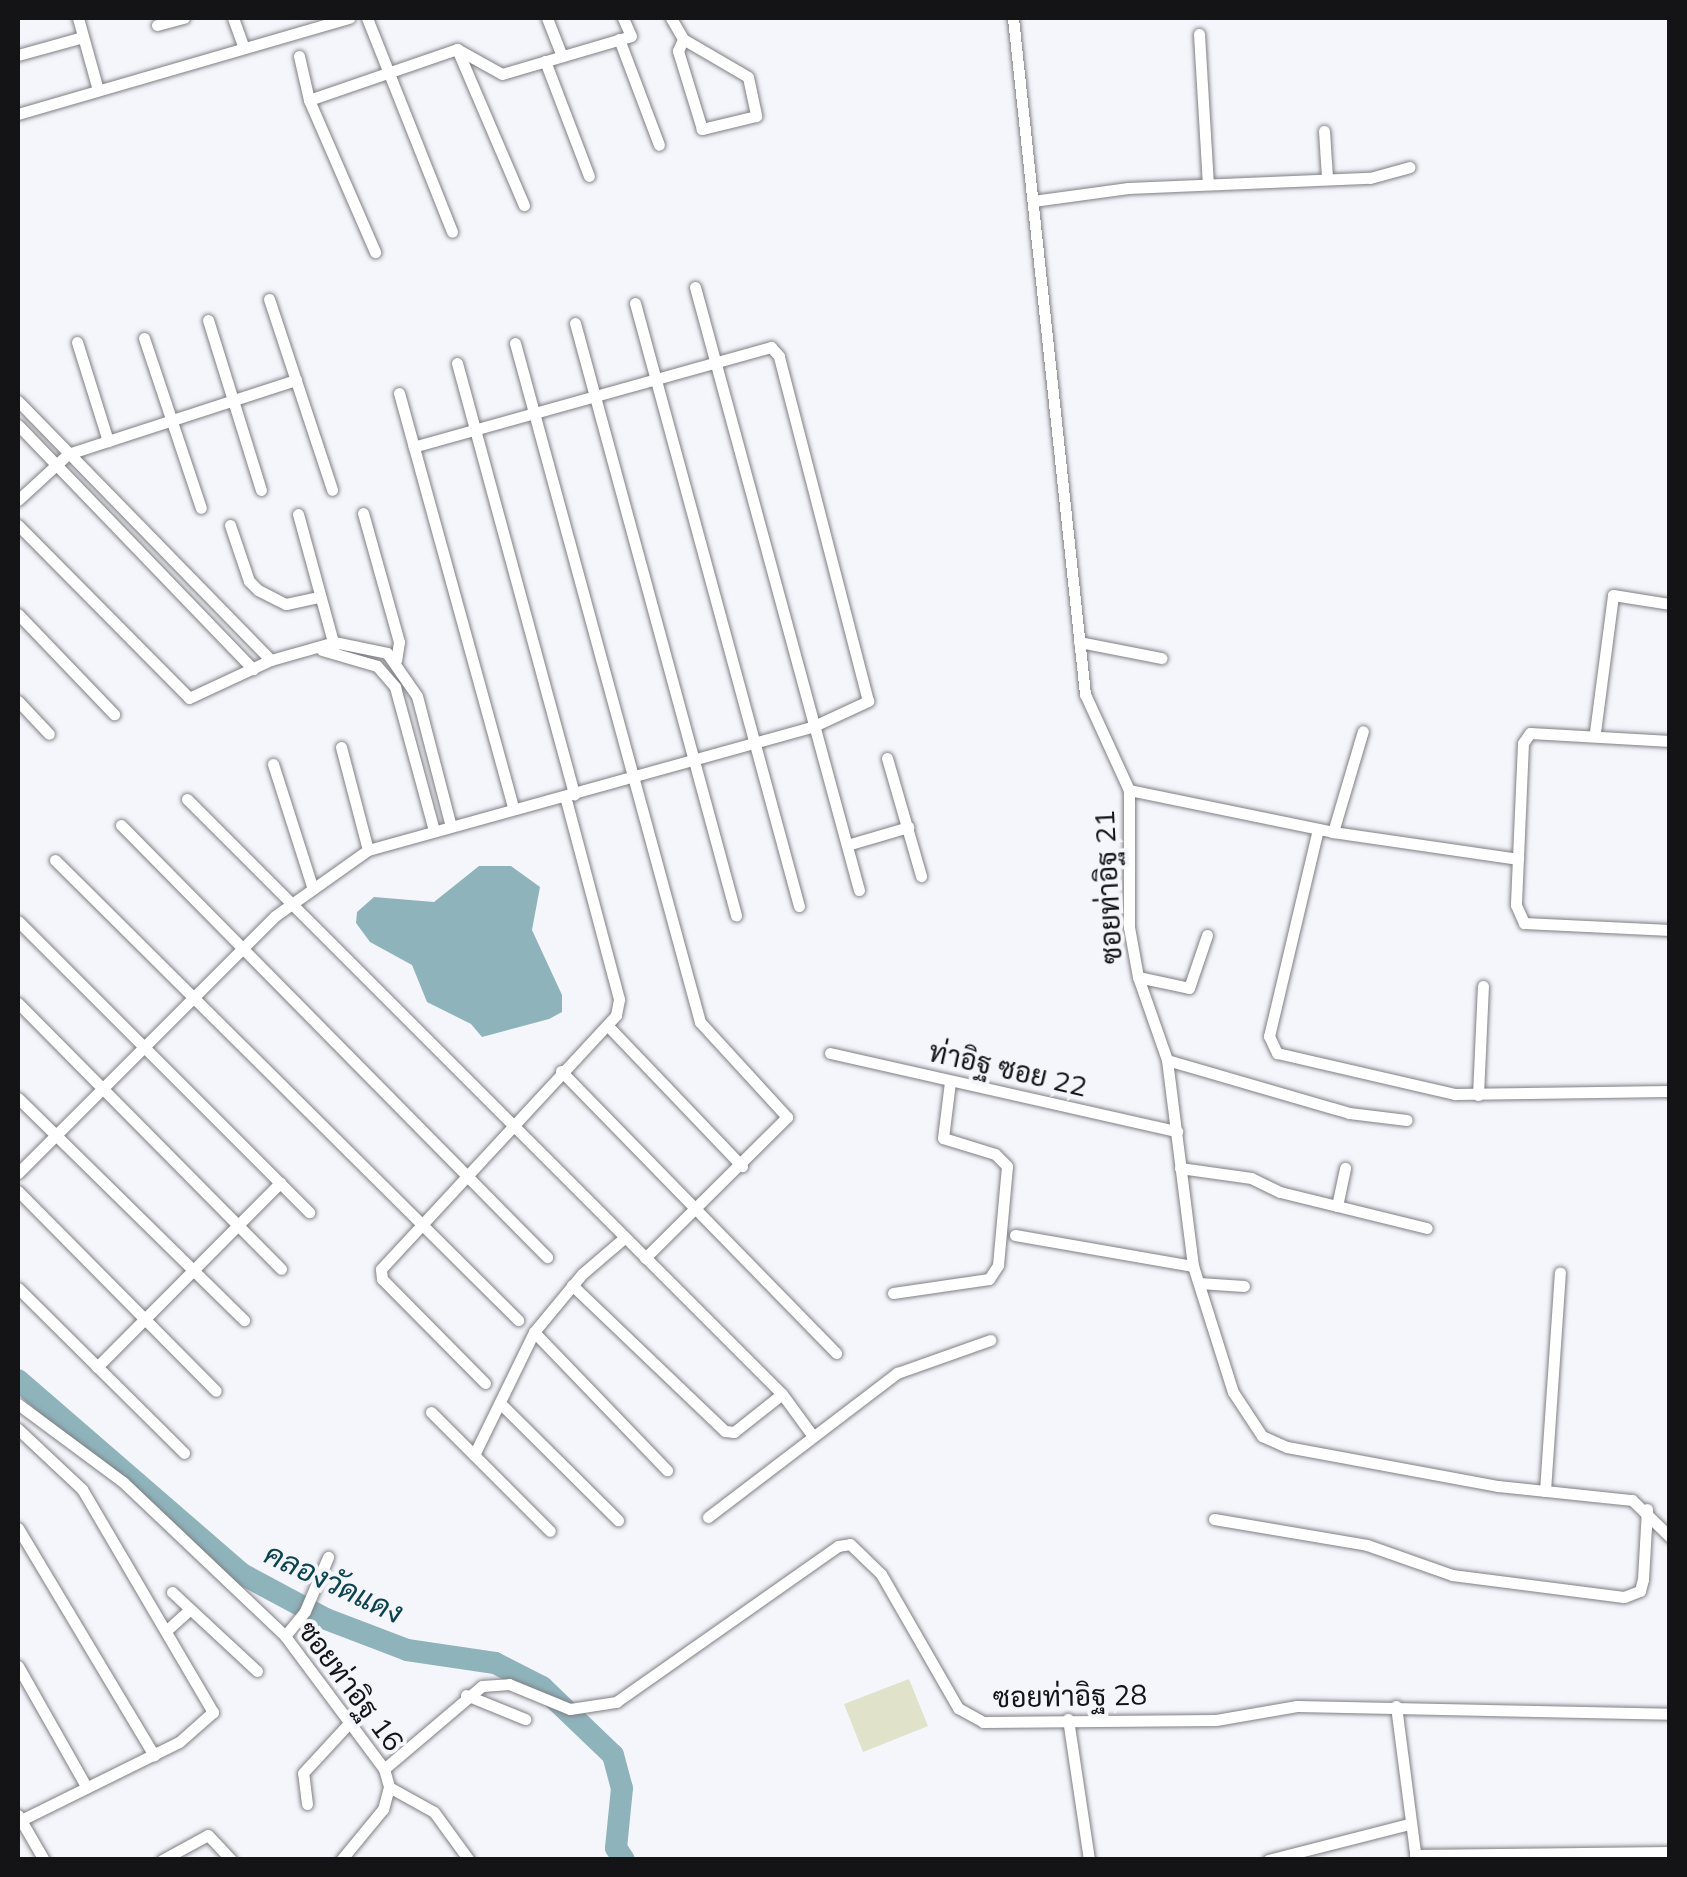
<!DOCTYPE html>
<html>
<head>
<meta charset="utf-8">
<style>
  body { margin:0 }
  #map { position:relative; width:1687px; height:1877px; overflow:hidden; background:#f5f6fb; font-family:Mulish,Sarabun,sans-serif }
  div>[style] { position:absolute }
  .green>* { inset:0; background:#e0e3ca }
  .water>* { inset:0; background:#8fb3bb }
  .river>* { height:22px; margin:-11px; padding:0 11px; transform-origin:11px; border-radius:11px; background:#8fb3bb }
  .roads { filter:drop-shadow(0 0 2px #7e7f83) drop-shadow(0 0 2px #7e7f83) }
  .minor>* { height:11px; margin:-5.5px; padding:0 5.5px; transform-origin:5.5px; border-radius:5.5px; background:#fff }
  span { translate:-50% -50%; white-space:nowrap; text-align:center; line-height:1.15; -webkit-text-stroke:8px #f5f6fb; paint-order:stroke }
  .street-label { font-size:28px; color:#141416 }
  .water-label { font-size:30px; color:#0c434e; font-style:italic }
  .frame { position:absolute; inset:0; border:20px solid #141416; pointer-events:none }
</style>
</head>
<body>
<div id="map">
  <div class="green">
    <i style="clip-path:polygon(909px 1679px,928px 1726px,863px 1752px,844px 1704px)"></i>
  </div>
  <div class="water">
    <i style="clip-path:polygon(479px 866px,511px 866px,540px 887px,532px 930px,562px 995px,562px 1012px,549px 1019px,482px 1037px,471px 1024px,427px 1002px,412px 965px,370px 942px,356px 923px,357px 912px,374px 897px,434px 902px)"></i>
  </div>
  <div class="river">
    <i style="left:18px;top:1380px;width:296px;rotate:40.9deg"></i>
    <i style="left:242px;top:1574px;width:95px;rotate:28.2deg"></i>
    <i style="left:326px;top:1619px;width:87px;rotate:20.9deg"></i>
    <i style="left:407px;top:1650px;width:89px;rotate:8.4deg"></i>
    <i style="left:495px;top:1663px;width:53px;rotate:27.1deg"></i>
    <i style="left:542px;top:1687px;width:98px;rotate:43.8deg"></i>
    <i style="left:613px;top:1755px;width:34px;rotate:75deg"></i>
    <i style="left:622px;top:1788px;width:60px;rotate:95.7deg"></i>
    <i style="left:616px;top:1848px;width:14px;rotate:56deg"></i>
  </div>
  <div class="roads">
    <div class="minor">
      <i style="left:78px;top:18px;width:75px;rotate:74.5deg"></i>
      <i style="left:233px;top:18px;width:32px;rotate:70deg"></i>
      <i style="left:367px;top:18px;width:230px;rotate:68.3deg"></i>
      <i style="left:547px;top:18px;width:41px;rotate:68.5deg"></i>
      <i style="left:671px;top:18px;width:24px;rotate:60deg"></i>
      <i style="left:683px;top:39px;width:75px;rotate:30.3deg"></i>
      <i style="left:748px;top:77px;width:40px;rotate:78deg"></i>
      <i style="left:756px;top:116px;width:56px;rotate:166.5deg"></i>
      <i style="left:702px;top:129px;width:82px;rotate:-107.1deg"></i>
      <i style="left:678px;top:51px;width:13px;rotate:-67deg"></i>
      <i style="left:1013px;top:18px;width:680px;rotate:83.92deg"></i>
      <i style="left:1085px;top:694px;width:106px;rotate:65.4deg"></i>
      <i style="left:1129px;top:790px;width:137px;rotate:90deg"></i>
      <i style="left:1129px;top:927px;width:51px;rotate:79.8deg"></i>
      <i style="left:1138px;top:977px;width:88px;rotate:70.7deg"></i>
      <i style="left:1167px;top:1060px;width:208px;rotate:82.8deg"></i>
      <i style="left:1193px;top:1266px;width:132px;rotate:72.4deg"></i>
      <i style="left:1233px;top:1392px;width:53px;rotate:56.6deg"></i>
      <i style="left:1262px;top:1436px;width:27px;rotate:24deg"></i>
      <i style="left:1287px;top:1447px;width:215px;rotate:10.5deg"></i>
      <i style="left:1498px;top:1486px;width:135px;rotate:6deg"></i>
      <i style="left:1632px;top:1500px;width:53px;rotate:44.2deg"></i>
      <i style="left:157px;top:25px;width:28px;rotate:-15deg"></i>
      <i style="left:1199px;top:34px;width:150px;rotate:86.6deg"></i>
      <i style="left:619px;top:39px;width:113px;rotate:69.3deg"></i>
      <i style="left:457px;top:49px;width:170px;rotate:66.8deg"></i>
      <i style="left:18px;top:55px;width:67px;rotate:-15.5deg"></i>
      <i style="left:299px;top:56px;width:45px;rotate:77.2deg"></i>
      <i style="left:309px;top:100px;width:166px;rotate:66.5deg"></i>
      <i style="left:545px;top:61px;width:123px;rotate:69.1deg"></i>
      <i style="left:309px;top:100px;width:157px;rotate:-19deg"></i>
      <i style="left:457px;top:49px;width:51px;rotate:29.1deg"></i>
      <i style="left:502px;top:74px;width:134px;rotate:-16.4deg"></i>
      <i style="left:631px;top:36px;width:20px;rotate:-114deg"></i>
      <i style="left:18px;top:114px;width:345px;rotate:-16.2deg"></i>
      <i style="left:1324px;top:131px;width:47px;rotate:86.3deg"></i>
      <i style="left:1033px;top:201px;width:96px;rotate:-7.8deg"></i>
      <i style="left:1128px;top:188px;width:242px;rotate:-2.4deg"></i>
      <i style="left:1370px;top:178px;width:41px;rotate:-15.4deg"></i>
      <i style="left:695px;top:287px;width:625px;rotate:74.79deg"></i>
      <i style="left:269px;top:299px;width:201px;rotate:71.7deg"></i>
      <i style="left:635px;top:303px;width:625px;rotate:74.79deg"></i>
      <i style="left:208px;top:320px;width:178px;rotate:72.7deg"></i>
      <i style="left:575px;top:323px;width:614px;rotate:74.79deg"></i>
      <i style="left:144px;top:338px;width:179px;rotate:71.5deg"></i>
      <i style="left:77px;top:342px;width:104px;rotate:72.6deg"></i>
      <i style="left:515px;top:343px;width:704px;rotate:74.76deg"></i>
      <i style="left:700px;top:1022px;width:129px;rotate:47.5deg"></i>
      <i style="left:787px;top:1117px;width:200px;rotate:135.2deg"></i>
      <i style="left:457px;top:363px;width:447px;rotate:74.8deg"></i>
      <i style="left:399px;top:393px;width:429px;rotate:74.6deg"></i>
      <i style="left:18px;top:401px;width:362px;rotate:45.7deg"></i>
      <i style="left:18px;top:425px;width:339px;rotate:46.1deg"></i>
      <i style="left:18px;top:500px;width:68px;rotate:-42.6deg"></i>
      <i style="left:68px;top:454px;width:240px;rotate:-18deg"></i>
      <i style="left:363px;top:513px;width:134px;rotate:74.4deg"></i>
      <i style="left:399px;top:642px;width:18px;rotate:99deg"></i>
      <i style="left:298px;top:514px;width:137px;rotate:74.7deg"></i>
      <i style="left:18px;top:525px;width:243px;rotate:45.3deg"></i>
      <i style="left:189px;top:698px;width:90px;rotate:-24.9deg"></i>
      <i style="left:271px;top:660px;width:66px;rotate:-15.9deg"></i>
      <i style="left:334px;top:642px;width:54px;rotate:11.7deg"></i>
      <i style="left:387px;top:653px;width:52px;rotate:55.1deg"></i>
      <i style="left:417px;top:696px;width:131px;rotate:75.4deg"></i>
      <i style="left:230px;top:525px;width:59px;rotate:71.3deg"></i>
      <i style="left:249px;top:581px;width:13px;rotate:45deg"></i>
      <i style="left:258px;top:590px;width:31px;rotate:27deg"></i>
      <i style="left:286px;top:604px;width:35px;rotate:-12deg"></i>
      <i style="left:18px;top:614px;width:139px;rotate:46.2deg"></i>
      <i style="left:1079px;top:642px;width:84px;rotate:11deg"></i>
      <i style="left:322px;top:650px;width:57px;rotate:16.2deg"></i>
      <i style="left:377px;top:666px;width:28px;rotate:49deg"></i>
      <i style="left:395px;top:687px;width:145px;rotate:74.8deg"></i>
      <i style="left:18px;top:701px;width:45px;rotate:46.8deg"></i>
      <i style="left:1595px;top:732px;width:138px;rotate:-82.5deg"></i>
      <i style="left:1613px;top:595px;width:58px;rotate:9deg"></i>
      <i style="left:1670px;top:741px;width:140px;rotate:-176.7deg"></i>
      <i style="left:1530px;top:733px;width:12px;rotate:125deg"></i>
      <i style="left:1523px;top:743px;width:162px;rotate:92.5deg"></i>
      <i style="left:1516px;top:905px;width:20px;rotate:66deg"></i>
      <i style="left:1524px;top:923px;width:146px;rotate:2.7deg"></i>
      <i style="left:341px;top:747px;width:106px;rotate:75.3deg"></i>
      <i style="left:887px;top:758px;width:123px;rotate:73.9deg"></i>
      <i style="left:273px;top:764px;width:128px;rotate:72.3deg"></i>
      <i style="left:1129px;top:790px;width:208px;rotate:11.6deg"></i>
      <i style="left:1333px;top:832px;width:187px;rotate:8.3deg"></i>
      <i style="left:187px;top:799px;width:841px;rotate:45deg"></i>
      <i style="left:782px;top:1394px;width:51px;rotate:53.8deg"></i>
      <i style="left:121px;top:825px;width:607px;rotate:45.4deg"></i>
      <i style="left:1318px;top:829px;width:213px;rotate:103.3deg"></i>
      <i style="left:1269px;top:1036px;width:19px;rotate:65deg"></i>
      <i style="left:1277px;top:1053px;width:183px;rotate:13deg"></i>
      <i style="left:1455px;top:1094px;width:215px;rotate:-0.8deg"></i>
      <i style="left:1333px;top:832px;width:105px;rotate:-73.5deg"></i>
      <i style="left:847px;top:845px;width:64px;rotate:-16.4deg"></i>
      <i style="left:55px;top:860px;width:653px;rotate:44.81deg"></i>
      <i style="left:18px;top:921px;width:412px;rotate:45deg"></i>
      <i style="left:1138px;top:977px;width:52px;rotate:12.2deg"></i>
      <i style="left:1189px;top:988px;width:56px;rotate:-71.2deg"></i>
      <i style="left:18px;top:1003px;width:374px;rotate:45.3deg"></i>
      <i style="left:608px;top:1026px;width:194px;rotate:46.3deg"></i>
      <i style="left:830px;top:1053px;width:356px;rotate:12.7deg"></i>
      <i style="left:1167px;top:1060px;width:190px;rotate:16.2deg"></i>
      <i style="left:1349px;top:1113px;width:58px;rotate:6.9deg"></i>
      <i style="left:561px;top:1071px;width:394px;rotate:45.7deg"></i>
      <i style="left:1478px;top:1095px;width:109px;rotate:-87.4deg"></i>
      <i style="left:18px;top:1098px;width:317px;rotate:44.5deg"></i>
      <i style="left:1180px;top:1168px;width:72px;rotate:8deg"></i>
      <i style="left:1251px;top:1178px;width:32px;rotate:26deg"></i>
      <i style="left:1280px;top:1192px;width:151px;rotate:13.8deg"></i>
      <i style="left:18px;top:1173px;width:363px;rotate:-45deg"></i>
      <i style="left:275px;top:916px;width:114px;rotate:-35.4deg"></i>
      <i style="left:368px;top:850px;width:463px;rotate:-15.5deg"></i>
      <i style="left:814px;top:726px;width:60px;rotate:-24.8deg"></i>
      <i style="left:868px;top:701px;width:356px;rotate:-104.5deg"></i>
      <i style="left:779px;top:356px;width:12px;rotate:-132deg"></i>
      <i style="left:771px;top:347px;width:371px;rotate:164.4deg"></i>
      <i style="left:18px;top:1191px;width:281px;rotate:45.3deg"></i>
      <i style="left:1337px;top:1206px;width:39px;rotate:-78deg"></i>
      <i style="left:1015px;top:1235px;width:181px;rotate:9.9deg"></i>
      <i style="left:1199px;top:1283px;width:45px;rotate:3.8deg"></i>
      <i style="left:572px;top:1285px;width:211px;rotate:43.7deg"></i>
      <i style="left:725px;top:1431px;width:9px;rotate:6deg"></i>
      <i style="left:734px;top:1432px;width:61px;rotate:-38.4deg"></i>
      <i style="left:18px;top:1288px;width:234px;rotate:44.8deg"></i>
      <i style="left:893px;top:1293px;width:97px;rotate:-8.3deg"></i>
      <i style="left:989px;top:1279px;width:17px;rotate:-57deg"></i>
      <i style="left:998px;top:1265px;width:99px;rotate:-84.8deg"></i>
      <i style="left:1007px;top:1166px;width:17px;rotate:-135deg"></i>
      <i style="left:995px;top:1154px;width:54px;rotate:-162.9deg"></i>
      <i style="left:943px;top:1138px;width:56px;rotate:-82.9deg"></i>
      <i style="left:534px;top:1332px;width:192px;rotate:46.1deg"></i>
      <i style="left:97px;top:1367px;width:260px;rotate:-45.2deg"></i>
      <i style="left:485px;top:1383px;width:146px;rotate:-134.7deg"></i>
      <i style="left:382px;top:1279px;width:10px;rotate:-96deg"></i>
      <i style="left:381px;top:1269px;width:346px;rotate:-47.2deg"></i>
      <i style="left:616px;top:1015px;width:16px;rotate:-79deg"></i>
      <i style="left:619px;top:999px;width:210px;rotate:-104.9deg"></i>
      <i style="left:18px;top:1404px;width:131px;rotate:36.6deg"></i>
      <i style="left:123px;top:1482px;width:224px;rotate:43.5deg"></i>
      <i style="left:285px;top:1636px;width:166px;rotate:53.3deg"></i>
      <i style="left:384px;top:1769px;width:19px;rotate:74deg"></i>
      <i style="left:389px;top:1787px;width:23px;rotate:105deg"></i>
      <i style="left:383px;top:1809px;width:66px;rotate:129.5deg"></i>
      <i style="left:501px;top:1404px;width:165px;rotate:44.8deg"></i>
      <i style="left:431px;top:1412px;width:168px;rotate:45deg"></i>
      <i style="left:18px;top:1429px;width:88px;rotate:43.2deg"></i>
      <i style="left:82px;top:1489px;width:259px;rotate:59.6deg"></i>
      <i style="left:213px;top:1712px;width:45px;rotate:138.6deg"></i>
      <i style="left:179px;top:1742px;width:176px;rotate:153.7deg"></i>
      <i style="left:474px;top:1455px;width:137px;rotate:-64deg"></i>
      <i style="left:534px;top:1332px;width:75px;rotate:-50.4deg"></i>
      <i style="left:582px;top:1274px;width:55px;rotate:-40.6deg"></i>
      <i style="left:1545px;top:1491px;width:219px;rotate:-86.1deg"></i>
      <i style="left:708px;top:1517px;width:238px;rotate:-37.3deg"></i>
      <i style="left:897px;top:1373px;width:99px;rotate:-19.5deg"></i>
      <i style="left:1214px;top:1519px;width:155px;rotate:9.6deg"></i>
      <i style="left:1367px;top:1545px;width:90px;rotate:19.4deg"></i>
      <i style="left:1452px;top:1575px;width:173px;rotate:7.3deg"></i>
      <i style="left:1624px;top:1597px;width:17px;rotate:-21deg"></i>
      <i style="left:1640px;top:1591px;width:12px;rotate:-76deg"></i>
      <i style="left:1643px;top:1579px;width:70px;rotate:-86.7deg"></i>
      <i style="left:18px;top:1528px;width:265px;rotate:59.1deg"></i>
      <i style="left:172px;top:1592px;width:116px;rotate:42.9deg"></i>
      <i style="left:167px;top:1630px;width:30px;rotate:-42deg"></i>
      <i style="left:285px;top:1636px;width:32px;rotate:-51deg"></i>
      <i style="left:305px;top:1611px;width:59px;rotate:-66.9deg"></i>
      <i style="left:18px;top:1666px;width:138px;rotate:60.5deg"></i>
      <i style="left:466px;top:1695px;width:64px;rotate:22.1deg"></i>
      <i style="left:1396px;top:1706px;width:155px;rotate:82.6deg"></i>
      <i style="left:1068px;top:1719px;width:143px;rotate:81.5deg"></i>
      <i style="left:384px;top:1769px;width:128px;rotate:-40.3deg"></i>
      <i style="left:482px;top:1686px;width:27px;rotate:-4deg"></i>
      <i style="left:509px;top:1684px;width:66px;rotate:22.3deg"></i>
      <i style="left:570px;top:1709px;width:47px;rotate:-8.7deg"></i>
      <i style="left:616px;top:1702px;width:271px;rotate:-35.1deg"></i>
      <i style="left:838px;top:1546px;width:12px;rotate:-9deg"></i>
      <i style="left:850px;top:1544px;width:43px;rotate:44.1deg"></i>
      <i style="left:881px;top:1574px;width:155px;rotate:60.1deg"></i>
      <i style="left:958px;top:1708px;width:29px;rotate:29deg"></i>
      <i style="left:983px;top:1722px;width:233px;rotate:-0.5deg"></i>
      <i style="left:1216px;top:1720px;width:82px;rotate:-9.8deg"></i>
      <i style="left:1297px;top:1706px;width:373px;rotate:1.2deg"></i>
      <i style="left:389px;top:1787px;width:51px;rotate:29.1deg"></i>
      <i style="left:434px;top:1812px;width:59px;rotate:53.9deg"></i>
      <i style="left:307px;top:1804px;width:31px;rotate:-97deg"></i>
      <i style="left:303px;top:1773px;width:69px;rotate:-47.3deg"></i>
      <i style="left:18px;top:1815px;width:52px;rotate:60deg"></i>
      <i style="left:1415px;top:1855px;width:255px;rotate:-0.7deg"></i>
      <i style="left:162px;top:1860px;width:52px;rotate:-28.5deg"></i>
      <i style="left:208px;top:1835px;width:34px;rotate:47deg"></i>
      <i style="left:1268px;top:1860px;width:146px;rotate:-14.3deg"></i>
    </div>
  </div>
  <div class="street-label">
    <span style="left:1108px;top:887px;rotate:-93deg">ซอยท่าอิฐ 21</span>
    <span style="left:1008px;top:1069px;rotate:13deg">ท่าอิฐ ซอย 22</span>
    <span style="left:351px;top:1686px;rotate:53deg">ซอยท่าอิฐ 16</span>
    <span style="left:1070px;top:1696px;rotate:-1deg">ซอยท่าอิฐ 28</span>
  </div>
  <div class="water-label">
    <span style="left:334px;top:1583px;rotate:25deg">คลองวัดแดง</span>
  </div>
  <div class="frame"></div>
</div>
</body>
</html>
